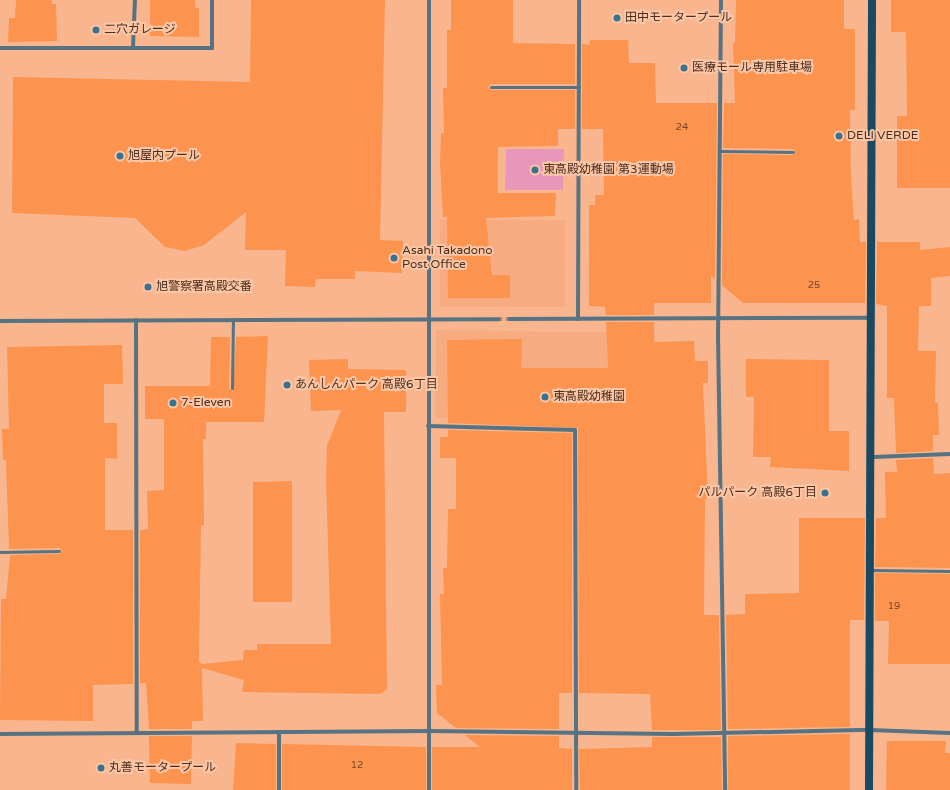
<!DOCTYPE html>
<html>
<head>
<meta charset="utf-8">
<style>
  body { margin:0 }
  #map { position:relative; width:950px; height:790px; overflow:hidden; background:#f9b68e; font-family:"Varela Round","Noto Sans JP",sans-serif }
  div>[style] { position:absolute }
  .built>* { inset:0; background:#f6ac80 }
  .green>* { inset:0; background:#e797ba }
  .building>* { inset:0; background:#fc934f }
  .street-tunnel>* { height:4px; margin-top:-2px; transform-origin:0; background:repeating-linear-gradient(90deg,#d69b78 0 4px,transparent 0 6px) }
  .lane>* { height:3px; margin:-1.5px; padding:0 1.5px; transform-origin:1.5px; border-radius:1.5px; background:#557383 }
  .street>* { height:4px; margin:-2px; padding:0 2px; transform-origin:2px; border-radius:2px; background:#557383 }
  .secondary>* { height:8px; margin:-4px; padding:0 4px; transform-origin:4px; border-radius:4px; background:#194a61 }
  .dots>* { width:11px; height:11px; translate:-50% -50%; box-sizing:border-box; border:2px solid #fdc6a6; border-radius:50% }
  span { translate:-50% -50%; white-space:nowrap; text-align:center; line-height:1.15; -webkit-text-stroke:4px #fdc6a6; paint-order:stroke }
  .number-label { font-size:10px; color:#76482b }
  .number-label span { -webkit-text-stroke-width:0 }
  .poi-label { font-size:12px; color:#4a2f1f }
  .left { translate:0 -50%; text-align:left }
  .right { translate:-100% -50%; text-align:right }
</style>
</head>
<body>
<div id="map">
  <div class="built">
    <i style="clip-path:polygon(440px 220px,565px 220px,565px 307px,440px 307px)"></i>
    <i style="clip-path:polygon(436px 330px,655px 333px,653px 419px,435px 418px)"></i>
  </div>
  <div class="green">
    <i style="clip-path:polygon(506px 149px,564px 149px,563px 190px,505px 190px)"></i>
  </div>
  <div class="building">
    <i style="clip-path:polygon(16px 0,52px 0,52px 4px,56px 4px,57px 41px,8px 42px,9px 18px,15px 18px)"></i>
    <i style="clip-path:polygon(150px 0,195px 0,195px 8px,199px 8px,199px 37px,150px 36px)"></i>
    <i style="clip-path:polygon(251px 0,385px 0,380px 240px,403px 241px,402px 273px,355px 271px,355px 279px,316px 279px,315px 287px,285px 286px,286px 250px,245px 250px,246px 212px,204px 245px,185px 251px,165px 247px,135px 218px,12px 213px,13px 77px,250px 82px)"></i>
    <i style="clip-path:polygon(451px 0,513px 0,513px 43px,575px 44px,575px 84px,491px 84px,488px 87px,491px 90px,575px 90px,575px 129px,558px 129px,558px 146px,498px 147px,498px 193px,556px 193px,555px 216px,486px 218px,492px 275px,510px 275px,510px 298px,448px 298px,447px 217px,443px 217px,440px 163px,441px 133px,444px 133px,443px 88px,447px 88px,447px 30px,451px 30px)"></i>
    <i style="clip-path:polygon(736px 0,844px 0,844px 29px,855px 29px,855px 110px,850px 110px,851px 178px,854px 220px,859px 219px,860px 242px,866px 242px,865px 303px,743px 303px,722px 285px,723px 154px,793px 155px,796px 152px,793px 149px,723px 148px,724px 103px,735px 103px,733px 43px,735px 43px)"></i>
    <i style="clip-path:polygon(891px 0,950px 0,950px 188px,897px 188px,897px 116px,907px 116px,906px 32px,891px 32px)"></i>
    <i style="clip-path:polygon(590px 40px,628px 40px,629px 63px,655px 63px,656px 103px,717px 103px,715px 279px,711px 276px,711px 303px,654px 303px,654px 315px,606px 315px,605px 307px,589px 306px,589px 205px,595px 205px,595px 195px,604px 195px,603px 129px,582px 129px,582px 44px,590px 45px)"></i>
    <i style="clip-path:polygon(877px 242px,920px 242px,920px 250px,950px 247px,950px 276px,931px 278px,931px 306px,919px 306px,918px 351px,936px 351px,935px 403px,938px 403px,939px 435px,933px 435px,933px 451px,896px 453px,894px 398px,887px 398px,887px 306px,876px 304px)"></i>
    <i style="clip-path:polygon(606px 322px,654px 322px,654px 342px,694px 341px,695px 361px,708px 361px,708px 383px,703px 383px,708px 499px,705px 499px,704px 615px,719px 615px,721px 730px,652px 730px,650px 694px,579px 693px,578px 428px,448px 423px,447px 340px,522px 339px,521px 368px,608px 368px)"></i>
    <i style="clip-path:polygon(268px 336px,264px 422px,206px 422px,206px 439px,203px 439px,204px 525px,201px 525px,199px 661px,202px 664px,243px 660px,244px 650px,257px 650px,257px 644px,331px 644px,326px 479px,327px 446px,341px 410px,311px 411px,309px 360px,348px 359px,348px 369px,406px 370px,406px 412px,384px 412px,387px 689px,380px 694px,242px 692px,244px 680px,202px 668px,203px 721px,192px 721px,192px 729px,149px 729px,146px 683px,140px 683px,140px 530px,148px 529px,147px 491px,164px 490px,164px 419px,145px 419px,145px 386px,210px 386px,211px 337px,230px 337px,229px 388px,233px 391px,236px 337px)"></i>
    <i style="clip-path:polygon(122px 345px,123px 384px,104px 384px,104px 423px,117px 423px,117px 459px,105px 458px,105px 530px,133px 530px,133px 684px,93px 685px,93px 721px,0 720px,1px 599px,6px 599px,10px 555px,59px 554px,62px 551px,59px 548px,9px 549px,6px 460px,3px 460px,2px 429px,9px 429px,7px 347px)"></i>
    <i style="clip-path:polygon(746px 359px,829px 360px,829px 431px,849px 431px,849px 471px,770px 467px,771px 457px,753px 457px,754px 397px,746px 397px)"></i>
    <i style="clip-path:polygon(448px 430px,572px 433px,572px 693px,559px 693px,559px 729px,456px 728px,437px 713px,436px 685px,442px 685px,440px 594px,444px 594px,443px 568px,447px 568px,448px 509px,456px 509px,456px 458px,440px 458px,440px 437px,448px 437px)"></i>
    <i style="clip-path:polygon(933px 458px,934px 474px,950px 473px,950px 568px,875px 567px,876px 518px,886px 518px,885px 472px,897px 472px,896px 460px)"></i>
    <i style="clip-path:polygon(292px 481px,292px 602px,253px 602px,253px 482px)"></i>
    <i style="clip-path:polygon(799px 518px,865px 518px,864px 620px,850px 620px,850px 727px,728px 729px,726px 615px,745px 614px,745px 594px,799px 593px)"></i>
    <i style="clip-path:polygon(875px 573px,950px 574px,950px 664px,888px 664px,889px 621px,875px 621px)"></i>
    <i style="clip-path:polygon(850px 734px,850px 790px,728px 790px,728px 736px)"></i>
    <i style="clip-path:polygon(465px 735px,559px 736px,559px 748px,572px 749px,572px 790px,432px 790px,432px 747px,480px 747px)"></i>
    <i style="clip-path:polygon(149px 736px,192px 736px,191px 784px,150px 783px)"></i>
    <i style="clip-path:polygon(652px 737px,721px 737px,722px 790px,580px 790px,579px 749px,652px 747px)"></i>
    <i style="clip-path:polygon(887px 741px,946px 741px,945px 753px,950px 753px,950px 790px,886px 790px)"></i>
    <i style="clip-path:polygon(236px 743px,276px 744px,276px 790px,233px 790px)"></i>
    <i style="clip-path:polygon(282px 744px,426px 747px,426px 790px,282px 790px)"></i>
  </div>
  <div class="street-tunnel">
    <i style="left:499px;top:319px;width:10px"></i>
  </div>
  <div class="lane">
    <i style="left:491px;top:87px;width:88px"></i>
    <i style="left:720px;top:151px;width:73px;rotate:0.8deg"></i>
    <i style="left:232px;top:388px;width:69px;rotate:-89.2deg"></i>
    <i style="left:0;top:552px;width:59px;rotate:-1deg"></i>
    <i style="left:872px;top:570px;width:78px;rotate:0.7deg"></i>
  </div>
  <div class="street">
    <i style="left:429px;top:0;width:790px;rotate:90deg"></i>
    <i style="left:721px;top:0;width:335px;rotate:90.5deg"></i>
    <i style="left:718px;top:335px;width:455px;rotate:89.1deg"></i>
    <i style="left:133px;top:47px;width:47px;rotate:-87.6deg"></i>
    <i style="left:0;top:48px;width:212px"></i>
    <i style="left:212px;top:48px;width:48px;rotate:-90deg"></i>
    <i style="left:509px;top:319px;width:363px;rotate:-0.2deg"></i>
    <i style="left:578px;top:319px;width:319px;rotate:-89.8deg"></i>
    <i style="left:136px;top:320px;width:413px;rotate:89.9deg"></i>
    <i style="left:0;top:321px;width:499px;rotate:-0.2deg"></i>
    <i style="left:428px;top:426px;width:147px;rotate:1.6deg"></i>
    <i style="left:575px;top:430px;width:360px;rotate:89.8deg"></i>
    <i style="left:873px;top:457px;width:77px;rotate:-2.2deg"></i>
    <i style="left:279px;top:732px;width:58px;rotate:90deg"></i>
    <i style="left:0;top:734px;width:430px;rotate:-0.4deg"></i>
    <i style="left:430px;top:731px;width:243px;rotate:0.7deg"></i>
    <i style="left:673px;top:734px;width:197px;rotate:-1.2deg"></i>
    <i style="left:870px;top:730px;width:80px;rotate:2.1deg"></i>
  </div>
  <div class="secondary">
    <i style="left:869px;top:790px;width:790px;rotate:-89.78deg"></i>
  </div>
  <div class="dots">
    <i style="left:617px;top:18px;background:#3a718c"></i>
    <i style="left:96px;top:30px;background:#3a718c"></i>
    <i style="left:684px;top:68px;background:#3a718c"></i>
    <i style="left:839px;top:136px;background:#3a718c"></i>
    <i style="left:120px;top:156px;background:#3a718c"></i>
    <i style="left:535px;top:170px;background:#3a718c"></i>
    <i style="left:394px;top:258px;background:#3a718c"></i>
    <i style="left:148px;top:287px;background:#3a718c"></i>
    <i style="left:287px;top:385px;background:#3a718c"></i>
    <i style="left:545px;top:397px;background:#3a718c"></i>
    <i style="left:173px;top:403px;background:#3a718c"></i>
    <i style="left:825px;top:493px;background:#3a718c"></i>
    <i style="left:101px;top:768px;background:#3a718c"></i>
  </div>
  <div class="number-label">
    <span style="left:682px;top:128px">24</span>
    <span style="left:814px;top:286px">25</span>
    <span style="left:894px;top:607px">19</span>
    <span style="left:357px;top:766px">12</span>
  </div>
  <div class="poi-label">
    <span class="left" style="left:625px;top:18px">田中モータープール</span>
    <span class="left" style="left:104px;top:30px">二穴ガレージ</span>
    <span class="left" style="left:692px;top:68px">医療モール専用駐車場</span>
    <span class="left" style="left:847px;top:136px">DELI VERDE</span>
    <span class="left" style="left:128px;top:156px">旭屋内プール</span>
    <span class="left" style="left:543px;top:170px">東高殿幼稚園 第3運動場</span>
    <span class="left" style="left:402px;top:258px">Asahi Takadono<br>Post Office</span>
    <span class="left" style="left:156px;top:287px">旭警察署高殿交番</span>
    <span class="left" style="left:295px;top:385px">あんしんパーク 高殿6丁目</span>
    <span class="left" style="left:553px;top:397px">東高殿幼稚園</span>
    <span class="left" style="left:181px;top:403px">7-Eleven</span>
    <span class="right" style="left:817px;top:493px">パルパーク 高殿6丁目</span>
    <span class="left" style="left:109px;top:768px">丸善モータープール</span>
  </div>
</div>
</body>
</html>
